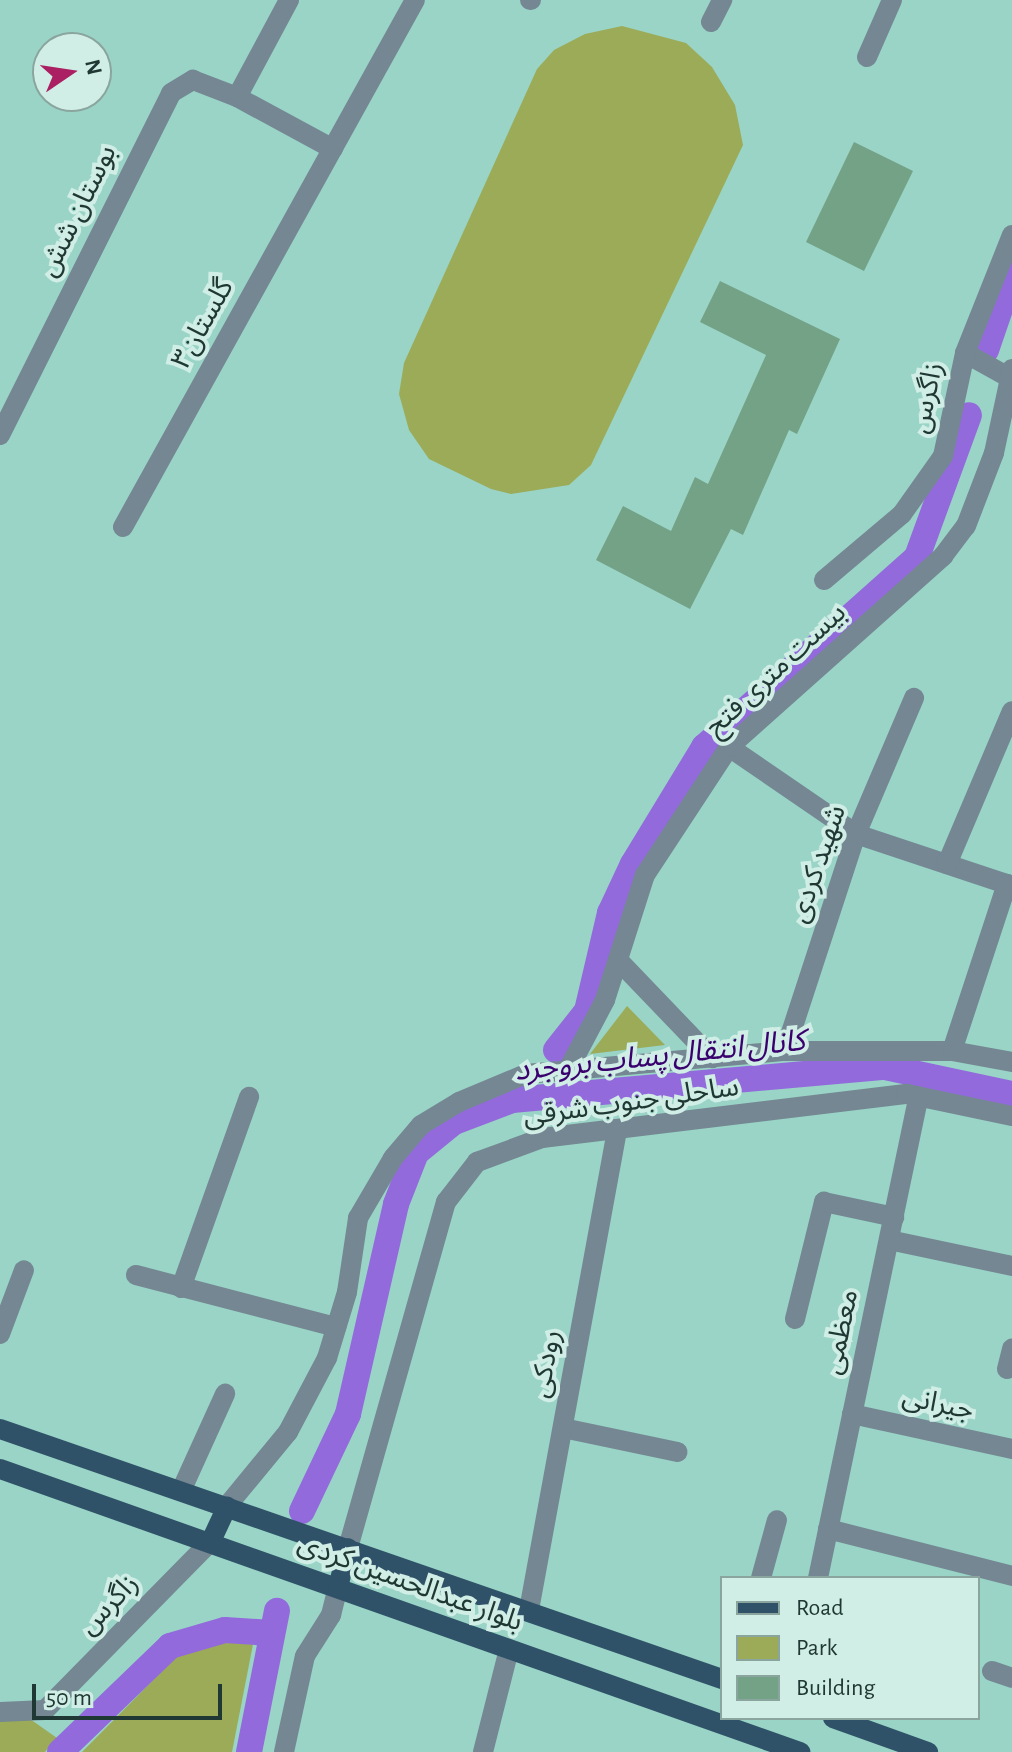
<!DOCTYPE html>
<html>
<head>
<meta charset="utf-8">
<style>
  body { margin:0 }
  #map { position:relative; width:1012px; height:1752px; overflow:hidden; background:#99d4c6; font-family:"Alegreya Sans","Noto Sans Arabic",sans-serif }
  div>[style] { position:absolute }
  .green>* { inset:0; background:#9cab58 }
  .canal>* { height:26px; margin:-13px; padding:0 13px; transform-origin:13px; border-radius:13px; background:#926adc }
  .building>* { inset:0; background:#74a286 }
  .minor>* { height:20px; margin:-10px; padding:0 10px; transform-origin:10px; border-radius:10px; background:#748793 }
  .major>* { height:20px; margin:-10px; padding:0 10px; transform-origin:10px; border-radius:10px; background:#2f5268 }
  span { translate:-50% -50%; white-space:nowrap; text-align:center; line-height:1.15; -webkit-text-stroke:8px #d1eee6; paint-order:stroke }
  .street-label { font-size:28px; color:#203833 }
  .water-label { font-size:30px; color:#39006e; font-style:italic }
  .legend { position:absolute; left:720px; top:1576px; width:260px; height:144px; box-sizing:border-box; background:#d1eee6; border:2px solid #8aa59e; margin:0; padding:10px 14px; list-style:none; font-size:24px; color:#203833 }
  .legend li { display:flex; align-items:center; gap:16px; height:40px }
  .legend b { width:40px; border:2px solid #8aa59e }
  .north { position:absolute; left:32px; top:32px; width:80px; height:80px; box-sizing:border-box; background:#d1eee6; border:2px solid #8aa59e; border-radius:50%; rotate:77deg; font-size:22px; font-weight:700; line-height:32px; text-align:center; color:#203833 }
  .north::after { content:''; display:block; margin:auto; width:28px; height:36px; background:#aa2062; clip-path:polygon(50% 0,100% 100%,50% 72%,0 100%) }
  .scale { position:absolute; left:32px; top:1684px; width:190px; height:36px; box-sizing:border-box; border:4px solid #203833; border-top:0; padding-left:10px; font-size:24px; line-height:28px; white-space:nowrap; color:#203833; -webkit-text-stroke:6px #d1eee6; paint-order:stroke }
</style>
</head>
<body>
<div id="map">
  <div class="green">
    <i style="clip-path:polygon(622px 26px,686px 43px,712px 67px,735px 105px,743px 145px,591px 465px,569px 485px,511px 494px,491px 489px,429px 459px,409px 430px,399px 394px,404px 363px,537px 69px,554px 50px,585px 34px)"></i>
    <i style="clip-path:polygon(627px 1006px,665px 1045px,590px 1054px)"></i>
    <i style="clip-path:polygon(254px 1639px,232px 1752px,82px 1752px,176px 1657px,208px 1641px)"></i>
    <i style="clip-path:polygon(30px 1719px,57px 1738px,45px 1752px,0 1752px,0 1720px)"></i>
  </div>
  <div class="canal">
    <i style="left:986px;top:350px;width:80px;rotate:-71.1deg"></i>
    <i style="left:556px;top:1050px;width:50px;rotate:-51.5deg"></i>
    <i style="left:587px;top:1011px;width:101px;rotate:-76.8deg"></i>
    <i style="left:610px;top:913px;width:54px;rotate:-64.9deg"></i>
    <i style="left:633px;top:864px;width:137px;rotate:-58.7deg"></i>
    <i style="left:704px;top:747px;width:285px;rotate:-41.7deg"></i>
    <i style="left:917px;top:557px;width:151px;rotate:-69.9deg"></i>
    <i style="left:302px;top:1511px;width:107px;rotate:-64.6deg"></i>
    <i style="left:348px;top:1414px;width:215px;rotate:-77.1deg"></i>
    <i style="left:396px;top:1204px;width:55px;rotate:-68.6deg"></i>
    <i style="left:416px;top:1153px;width:49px;rotate:-39.2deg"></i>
    <i style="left:454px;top:1122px;width:62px;rotate:-20.8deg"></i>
    <i style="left:512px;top:1100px;width:374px;rotate:-5.1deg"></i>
    <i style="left:885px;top:1067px;width:130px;rotate:12deg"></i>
    <i style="left:60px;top:1752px;width:153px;rotate:-43.9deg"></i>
    <i style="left:170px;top:1646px;width:57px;rotate:-16.2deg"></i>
    <i style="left:225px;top:1630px;width:46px;rotate:3.7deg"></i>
    <i style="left:249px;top:1752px;width:144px;rotate:-78.8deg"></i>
  </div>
  <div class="building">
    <i style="clip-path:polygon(854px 142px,913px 171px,864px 271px,806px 242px)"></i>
    <i style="clip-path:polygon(720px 281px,840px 339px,797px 434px,789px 430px,743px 535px,731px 529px,690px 609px,596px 560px,623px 506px,671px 531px,695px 477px,708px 484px,766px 355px,700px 322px)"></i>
  </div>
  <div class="minor">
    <i style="left:530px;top:0;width:1px"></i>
    <i style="left:711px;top:22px;width:25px;rotate:-63deg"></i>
    <i style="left:867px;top:57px;width:62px;rotate:-66.3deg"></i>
    <i style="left:237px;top:97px;width:109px;rotate:28.4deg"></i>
    <i style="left:965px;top:353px;width:54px;rotate:29deg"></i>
    <i style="left:0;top:435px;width:382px;rotate:-63.4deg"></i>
    <i style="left:171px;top:93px;width:26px;rotate:-31deg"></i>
    <i style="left:193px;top:80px;width:47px;rotate:21.1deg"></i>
    <i style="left:237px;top:97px;width:110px;rotate:-61.8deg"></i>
    <i style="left:123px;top:527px;width:602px;rotate:-61.01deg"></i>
    <i style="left:824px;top:580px;width:102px;rotate:-40.2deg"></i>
    <i style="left:902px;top:514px;width:71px;rotate:-54.7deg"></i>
    <i style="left:943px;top:456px;width:105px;rotate:-77.9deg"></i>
    <i style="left:965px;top:353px;width:127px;rotate:-68.3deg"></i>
    <i style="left:729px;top:747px;width:154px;rotate:34.4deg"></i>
    <i style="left:856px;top:834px;width:164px;rotate:18.4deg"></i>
    <i style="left:947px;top:864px;width:166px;rotate:-67deg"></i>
    <i style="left:618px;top:960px;width:136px;rotate:46.2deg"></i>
    <i style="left:785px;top:1051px;width:228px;rotate:-71.9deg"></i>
    <i style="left:856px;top:834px;width:148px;rotate:-66.9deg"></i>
    <i style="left:952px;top:1051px;width:176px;rotate:-71.8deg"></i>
    <i style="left:568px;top:1070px;width:79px;rotate:-62.1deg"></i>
    <i style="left:605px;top:1000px;width:131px;rotate:-72.3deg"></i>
    <i style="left:645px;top:875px;width:153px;rotate:-56.7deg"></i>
    <i style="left:729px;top:747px;width:287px;rotate:-41.7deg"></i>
    <i style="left:943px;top:556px;width:38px;rotate:-53deg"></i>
    <i style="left:966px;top:526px;width:78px;rotate:-69deg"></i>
    <i style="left:994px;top:453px;width:86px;rotate:-77.9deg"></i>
    <i style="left:889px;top:1240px;width:126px;rotate:11.9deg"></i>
    <i style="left:136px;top:1275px;width:207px;rotate:14.6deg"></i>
    <i style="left:181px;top:1288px;width:203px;rotate:-70.4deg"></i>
    <i style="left:795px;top:1319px;width:121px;rotate:-76.1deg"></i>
    <i style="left:824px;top:1202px;width:72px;rotate:12.1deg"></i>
    <i style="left:0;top:1334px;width:68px;rotate:-69.4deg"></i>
    <i style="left:1007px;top:1369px;width:21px;rotate:-76deg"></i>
    <i style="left:852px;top:1414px;width:164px;rotate:12.3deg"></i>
    <i style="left:563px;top:1428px;width:117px;rotate:11.8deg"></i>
    <i style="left:181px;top:1491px;width:107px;rotate:-65.6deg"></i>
    <i style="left:227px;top:1506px;width:96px;rotate:-50.5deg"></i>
    <i style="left:288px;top:1432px;width:84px;rotate:-62.2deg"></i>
    <i style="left:327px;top:1358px;width:69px;rotate:-73.1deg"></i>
    <i style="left:347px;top:1292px;width:75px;rotate:-81.5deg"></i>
    <i style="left:358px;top:1218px;width:69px;rotate:-59.7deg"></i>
    <i style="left:393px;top:1158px;width:43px;rotate:-49.7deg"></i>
    <i style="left:421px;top:1125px;width:44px;rotate:-31.2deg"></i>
    <i style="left:459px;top:1102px;width:73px;rotate:-22.7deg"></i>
    <i style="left:526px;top:1074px;width:260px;rotate:-5.1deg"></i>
    <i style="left:785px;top:1051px;width:167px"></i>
    <i style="left:952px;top:1051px;width:61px;rotate:10.4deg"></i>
    <i style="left:828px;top:1529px;width:190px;rotate:14.3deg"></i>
    <i style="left:348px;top:1548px;width:360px;rotate:-74.2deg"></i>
    <i style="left:446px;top:1202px;width:51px;rotate:-52.2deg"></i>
    <i style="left:477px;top:1162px;width:69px;rotate:-20.3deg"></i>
    <i style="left:542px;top:1138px;width:368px;rotate:-6.9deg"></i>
    <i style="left:907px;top:1094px;width:107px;rotate:11.8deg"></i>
    <i style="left:761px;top:1578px;width:60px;rotate:-74.6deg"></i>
    <i style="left:818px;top:1578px;width:492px;rotate:-78.2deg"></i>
    <i style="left:529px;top:1610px;width:489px;rotate:-79.6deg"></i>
    <i style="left:992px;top:1671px;width:21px;rotate:19deg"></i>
    <i style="left:0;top:1712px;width:45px;rotate:-2.5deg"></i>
    <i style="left:45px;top:1710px;width:237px;rotate:-45.5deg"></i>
    <i style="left:284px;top:1752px;width:98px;rotate:-77.7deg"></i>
    <i style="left:305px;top:1656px;width:49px;rotate:-57.6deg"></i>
    <i style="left:331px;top:1615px;width:29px;rotate:-76deg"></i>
    <i style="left:483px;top:1752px;width:106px;rotate:-75.8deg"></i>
  </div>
  <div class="major">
    <i style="left:0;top:1429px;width:764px;rotate:19.1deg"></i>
    <i style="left:0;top:1469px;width:849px;rotate:19.48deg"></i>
    <i style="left:211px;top:1541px;width:38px;rotate:-65deg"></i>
    <i style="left:338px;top:1587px;width:40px;rotate:-75.6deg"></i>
    <i style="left:833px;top:1718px;width:101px;rotate:19.7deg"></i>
  </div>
  <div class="street-label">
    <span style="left:78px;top:211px;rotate:-64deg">بوستان شش</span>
    <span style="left:203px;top:324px;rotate:-61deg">گلستان۳</span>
    <span style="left:927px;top:398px;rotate:-78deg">زاگرس</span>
    <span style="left:776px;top:670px;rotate:-43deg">بیست متری فتح</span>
    <span style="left:818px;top:864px;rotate:-71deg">شهید کردی</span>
    <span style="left:631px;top:1102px;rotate:-8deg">ساحلی جنوب شرقی</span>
    <span style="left:841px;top:1332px;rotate:-78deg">معظمی</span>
    <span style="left:546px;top:1364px;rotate:-80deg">رودکی</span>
    <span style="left:938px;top:1404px;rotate:12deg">جیرانی</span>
    <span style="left:410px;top:1583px;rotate:20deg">بلوار عبدالحسین کردی</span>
    <span style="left:109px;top:1605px;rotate:-46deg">زاگرس</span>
  </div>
  <div class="water-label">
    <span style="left:660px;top:1056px;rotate:-6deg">کانال انتقال پساب بروجرد</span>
  </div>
  <ul class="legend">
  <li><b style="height:10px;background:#2f5268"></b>Road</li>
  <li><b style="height:22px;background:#9cab58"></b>Park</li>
  <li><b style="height:22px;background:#74a286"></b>Building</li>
  </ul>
  <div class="north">N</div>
  <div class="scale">50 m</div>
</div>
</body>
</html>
